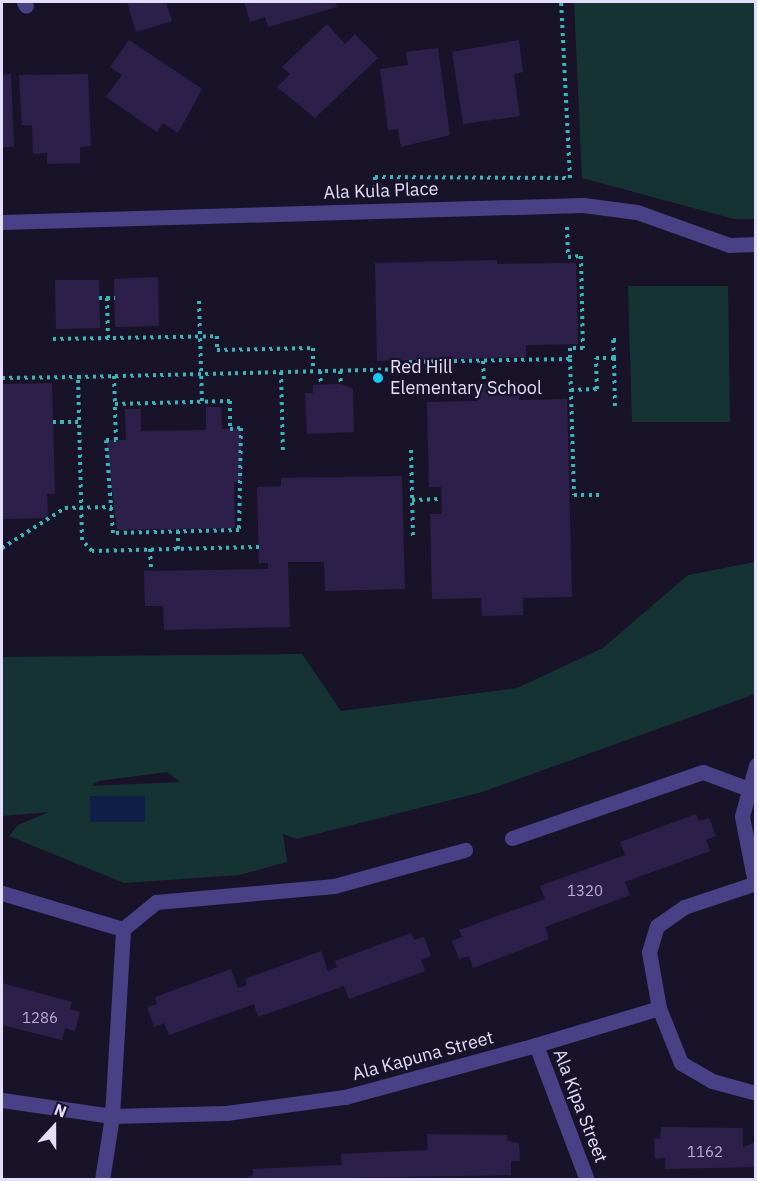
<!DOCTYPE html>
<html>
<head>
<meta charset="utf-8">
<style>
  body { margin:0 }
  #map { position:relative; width:757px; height:1181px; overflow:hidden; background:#19132a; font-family:"IBM Plex Sans",sans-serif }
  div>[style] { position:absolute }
  .green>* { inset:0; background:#163334 }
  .water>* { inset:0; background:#0f1f48 }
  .building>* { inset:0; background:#2c204a }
  .path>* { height:4px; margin-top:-2px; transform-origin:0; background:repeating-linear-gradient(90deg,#38b5b7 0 3px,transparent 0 7.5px) }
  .minor>* { height:15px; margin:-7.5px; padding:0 7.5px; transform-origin:7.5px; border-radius:7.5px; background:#494186 }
  .dots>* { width:16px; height:16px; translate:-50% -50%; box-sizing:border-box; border:3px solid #19132a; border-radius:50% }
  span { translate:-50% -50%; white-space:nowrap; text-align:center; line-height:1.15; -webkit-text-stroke:4.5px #19132a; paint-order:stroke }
  .number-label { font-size:15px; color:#b6aed0 }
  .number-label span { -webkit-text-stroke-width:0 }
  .street-label { font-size:18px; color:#e4defd }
  .poi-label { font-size:18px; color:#e4defd }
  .left { translate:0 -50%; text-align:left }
  .frame { position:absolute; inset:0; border:3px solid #e4defd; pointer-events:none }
  .north { position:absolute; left:24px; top:1097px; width:60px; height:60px; -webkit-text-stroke:4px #19132a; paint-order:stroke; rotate:21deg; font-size:16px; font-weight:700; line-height:24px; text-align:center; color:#e4defd }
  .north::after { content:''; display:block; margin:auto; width:21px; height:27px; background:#e4defd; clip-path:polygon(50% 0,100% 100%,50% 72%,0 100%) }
</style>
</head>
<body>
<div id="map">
  <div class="green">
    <i style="clip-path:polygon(574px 2px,755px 2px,755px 219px,734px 219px,582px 178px)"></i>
    <i style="clip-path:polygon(628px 286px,728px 286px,730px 422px,632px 422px)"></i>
    <i style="clip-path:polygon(evenodd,755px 562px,755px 694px,482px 792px,297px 839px,283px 834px,287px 862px,239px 875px,124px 883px,9px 836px,18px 825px,49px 812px,2px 816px,2px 657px,302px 654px,341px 711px,517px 688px,603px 648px,688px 575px,755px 562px,167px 772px,180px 782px,91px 786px,99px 781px,167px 772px)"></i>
  </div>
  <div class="water">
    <i style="clip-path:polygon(90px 796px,145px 796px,145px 822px,90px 822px)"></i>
  </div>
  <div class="building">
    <i style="clip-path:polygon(127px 2px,166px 2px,172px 21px,136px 32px)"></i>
    <i style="clip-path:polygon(244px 2px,336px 2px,337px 7px,268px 27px,265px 17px,250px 22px)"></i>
    <i style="clip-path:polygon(327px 24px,345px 44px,355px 34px,378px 58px,315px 118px,277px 87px,290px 74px,282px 67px)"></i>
    <i style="clip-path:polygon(129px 40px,202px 89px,178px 133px,163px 123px,157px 132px,106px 97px,122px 75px,110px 67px)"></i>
    <i style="clip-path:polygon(519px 40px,523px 72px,514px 74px,520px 116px,463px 124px,452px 52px)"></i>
    <i style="clip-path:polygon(438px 48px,450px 135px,401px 147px,398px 129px,388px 130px,380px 69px,408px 65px,406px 52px)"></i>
    <i style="clip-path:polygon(11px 74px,14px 147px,2px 147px,2px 75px)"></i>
    <i style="clip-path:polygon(88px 74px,91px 146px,80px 147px,80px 163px,47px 164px,47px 153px,33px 154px,32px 125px,22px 125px,19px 75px)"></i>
    <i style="clip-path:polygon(497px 260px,497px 264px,576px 263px,578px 344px,526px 345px,526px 357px,377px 361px,375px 263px)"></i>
    <i style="clip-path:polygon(158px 277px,159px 326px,115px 327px,114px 279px)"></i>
    <i style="clip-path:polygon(55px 280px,99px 280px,100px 328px,56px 329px)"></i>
    <i style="clip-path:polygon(52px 383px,55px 494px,47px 494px,48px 518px,2px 519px,2px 384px)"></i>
    <i style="clip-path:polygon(477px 383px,519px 383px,519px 400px,567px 399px,572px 597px,523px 598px,523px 615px,482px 616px,481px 598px,432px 599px,430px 514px,442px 514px,441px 487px,429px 487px,427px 402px,477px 401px)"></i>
    <i style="clip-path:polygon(341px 384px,353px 389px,354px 432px,307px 434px,305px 393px,313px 393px,313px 385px)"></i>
    <i style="clip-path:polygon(206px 407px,221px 407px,222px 429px,241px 428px,242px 482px,234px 482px,235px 528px,117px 530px,106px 440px,126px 440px,125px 409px,141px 409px,141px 431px,206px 430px)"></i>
    <i style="clip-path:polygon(402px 476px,405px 589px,325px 591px,324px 562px,288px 562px,290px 627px,164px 630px,163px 606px,145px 606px,144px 571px,268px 569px,268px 563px,259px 563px,257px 487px,281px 486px,281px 478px)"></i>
    <i style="clip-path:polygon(696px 814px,699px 821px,709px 818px,716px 836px,706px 840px,710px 851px,625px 882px,630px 895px,545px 927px,549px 939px,473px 968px,469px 956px,459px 959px,452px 941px,462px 937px,459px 930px,545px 899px,540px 886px,625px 855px,620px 842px)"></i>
    <i style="clip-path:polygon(411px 933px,414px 940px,424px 937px,431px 956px,421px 960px,425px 971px,349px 999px,344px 986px,258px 1017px,254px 1004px,169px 1035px,164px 1023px,154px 1027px,147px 1007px,157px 1004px,155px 997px,231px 969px,238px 988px,247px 985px,245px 979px,321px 951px,328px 971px,337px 967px,335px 961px)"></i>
    <i style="clip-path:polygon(2px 983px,72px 1002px,70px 1009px,80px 1012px,75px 1031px,65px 1028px,62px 1040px,2px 1025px)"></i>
    <i style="clip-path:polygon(661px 1127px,743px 1128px,743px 1147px,756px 1142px,756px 1178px,753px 1167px,665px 1169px,665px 1158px,655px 1159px,654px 1138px,660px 1139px)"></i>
    <i style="clip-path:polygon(427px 1134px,507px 1135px,508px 1141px,519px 1143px,520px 1161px,511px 1161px,511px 1175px,243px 1180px,253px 1175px,253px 1169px,342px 1165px,341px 1154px,428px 1150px)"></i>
  </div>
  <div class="path">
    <i style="left:375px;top:188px;width:11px;rotate:-90deg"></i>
    <i style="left:375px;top:177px;width:195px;rotate:0.3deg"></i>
    <i style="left:570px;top:178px;width:176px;rotate:-92.9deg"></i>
    <i style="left:567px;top:227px;width:30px;rotate:88deg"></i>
    <i style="left:568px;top:257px;width:13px;rotate:-4deg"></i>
    <i style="left:581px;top:256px;width:92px;rotate:88.8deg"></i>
    <i style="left:583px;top:348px;width:13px;rotate:180deg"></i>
    <i style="left:570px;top:348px;width:11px;rotate:90deg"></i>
    <i style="left:99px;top:298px;width:16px"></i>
    <i style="left:107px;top:298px;width:40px;rotate:88.6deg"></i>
    <i style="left:199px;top:301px;width:101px;rotate:88.3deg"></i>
    <i style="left:53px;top:339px;width:164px;rotate:-1deg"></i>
    <i style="left:217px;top:336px;width:14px;rotate:90deg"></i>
    <i style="left:217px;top:350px;width:96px;rotate:-1.2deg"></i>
    <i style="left:313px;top:348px;width:23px;rotate:90deg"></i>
    <i style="left:614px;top:358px;width:18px;rotate:-93deg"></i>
    <i style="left:613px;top:340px;width:5px"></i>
    <i style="left:483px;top:361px;width:22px;rotate:87deg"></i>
    <i style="left:409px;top:362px;width:161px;rotate:-1.1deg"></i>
    <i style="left:570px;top:359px;width:136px;rotate:88.3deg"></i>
    <i style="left:574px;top:495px;width:29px"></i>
    <i style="left:320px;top:371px;width:14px;rotate:86deg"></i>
    <i style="left:340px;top:371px;width:13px;rotate:86deg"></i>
    <i style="left:281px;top:372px;width:81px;rotate:88.6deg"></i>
    <i style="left:114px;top:376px;width:28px;rotate:88deg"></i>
    <i style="left:2px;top:378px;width:76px;rotate:-0.8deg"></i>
    <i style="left:571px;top:390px;width:26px;rotate:-2deg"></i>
    <i style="left:597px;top:389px;width:31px;rotate:-92deg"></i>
    <i style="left:596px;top:358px;width:18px"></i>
    <i style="left:614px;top:358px;width:51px;rotate:88.9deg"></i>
    <i style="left:230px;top:401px;width:28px;rotate:90deg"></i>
    <i style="left:230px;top:429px;width:11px;rotate:-5deg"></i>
    <i style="left:241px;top:428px;width:102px;rotate:91.1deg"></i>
    <i style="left:239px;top:530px;width:126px;rotate:178.6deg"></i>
    <i style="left:113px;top:533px;width:93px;rotate:-94.3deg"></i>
    <i style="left:106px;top:440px;width:10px"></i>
    <i style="left:116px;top:440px;width:36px;rotate:-92deg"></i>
    <i style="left:115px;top:404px;width:115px;rotate:-1.5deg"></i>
    <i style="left:53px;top:422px;width:26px"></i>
    <i style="left:411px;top:450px;width:89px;rotate:88.7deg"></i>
    <i style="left:412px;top:500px;width:29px;rotate:-2deg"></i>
    <i style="left:178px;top:531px;width:18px;rotate:90deg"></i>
    <i style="left:259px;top:547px;width:167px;rotate:178.6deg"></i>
    <i style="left:92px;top:551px;width:15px;rotate:-132deg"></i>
    <i style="left:82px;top:540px;width:163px;rotate:-91.4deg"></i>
    <i style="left:78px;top:377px;width:331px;rotate:-1.4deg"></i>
    <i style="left:2px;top:548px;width:75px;rotate:-32.4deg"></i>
    <i style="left:65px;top:508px;width:47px;rotate:-1.2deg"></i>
    <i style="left:150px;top:549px;width:22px;rotate:87deg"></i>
  </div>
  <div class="minor">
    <i style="left:24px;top:2px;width:4px;rotate:63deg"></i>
    <i style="left:2px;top:222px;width:581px;rotate:-1.68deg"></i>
    <i style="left:583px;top:205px;width:54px;rotate:7.4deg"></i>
    <i style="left:637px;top:212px;width:98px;rotate:19.7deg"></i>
    <i style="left:729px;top:245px;width:27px;rotate:-2deg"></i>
    <i style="left:512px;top:838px;width:202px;rotate:-19.1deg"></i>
    <i style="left:703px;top:772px;width:46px;rotate:20.4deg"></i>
    <i style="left:755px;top:883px;width:68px;rotate:-101deg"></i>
    <i style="left:742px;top:816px;width:53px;rotate:-74.6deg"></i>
    <i style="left:2px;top:893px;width:126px;rotate:16.6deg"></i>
    <i style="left:123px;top:929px;width:43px;rotate:-39.3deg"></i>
    <i style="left:156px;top:902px;width:179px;rotate:-5.1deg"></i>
    <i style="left:334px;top:886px;width:136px;rotate:-15.4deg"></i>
    <i style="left:659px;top:1008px;width:59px;rotate:68.2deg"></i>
    <i style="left:681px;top:1063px;width:36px;rotate:30deg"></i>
    <i style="left:712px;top:1081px;width:46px;rotate:15.3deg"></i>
    <i style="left:536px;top:1045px;width:144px;rotate:69.3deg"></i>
    <i style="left:2px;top:1100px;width:111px;rotate:8.3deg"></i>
    <i style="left:112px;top:1116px;width:114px;rotate:-1.5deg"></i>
    <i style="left:226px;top:1113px;width:120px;rotate:-7.7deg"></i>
    <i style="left:345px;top:1097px;width:198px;rotate:-15.2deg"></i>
    <i style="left:536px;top:1045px;width:128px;rotate:-16.7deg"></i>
    <i style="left:659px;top:1008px;width:57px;rotate:-100.1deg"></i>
    <i style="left:649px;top:952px;width:27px;rotate:-73deg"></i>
    <i style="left:657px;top:926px;width:33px;rotate:-35deg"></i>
    <i style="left:684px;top:907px;width:76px;rotate:-18.4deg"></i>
    <i style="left:102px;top:1180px;width:65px;rotate:-81.1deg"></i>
    <i style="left:112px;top:1116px;width:187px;rotate:-86.6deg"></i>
  </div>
  <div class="dots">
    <i style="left:378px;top:378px;background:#16cbf2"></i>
  </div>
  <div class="number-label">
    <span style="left:585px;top:891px">1320</span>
    <span style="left:40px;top:1018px">1286</span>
    <span style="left:705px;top:1152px">1162</span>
  </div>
  <div class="street-label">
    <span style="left:381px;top:191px;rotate:-2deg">Ala Kula Place</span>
    <span style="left:423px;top:1056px;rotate:-15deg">Ala Kapuna Street</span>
    <span style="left:580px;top:1106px;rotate:69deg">Ala Kipa Street</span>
  </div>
  <div class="poi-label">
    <span class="left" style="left:390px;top:378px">Red Hill<br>Elementary School</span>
  </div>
  <div class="frame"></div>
  <div class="north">N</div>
</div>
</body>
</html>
